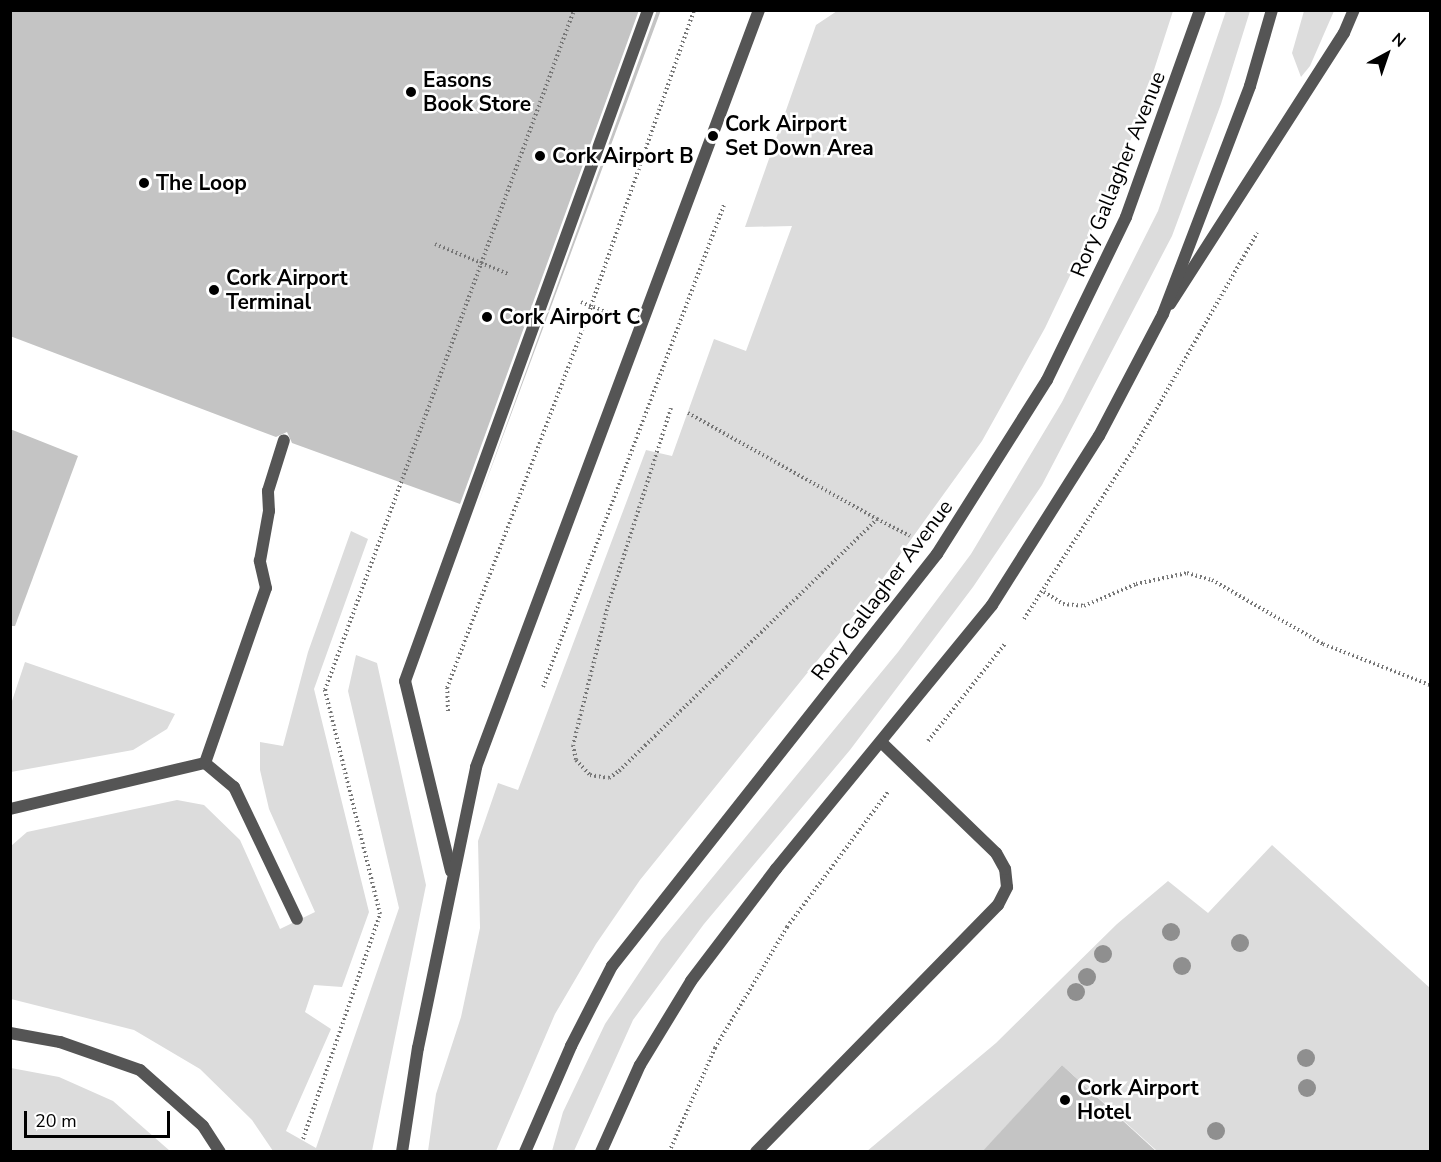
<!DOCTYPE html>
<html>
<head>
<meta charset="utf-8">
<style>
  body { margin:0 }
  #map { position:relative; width:1441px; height:1162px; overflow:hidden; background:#fff; font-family:"Nunito Sans",sans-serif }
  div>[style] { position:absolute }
  .green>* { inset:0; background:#dcdcdc }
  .building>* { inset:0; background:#c4c4c4 }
  .path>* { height:4px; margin-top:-2px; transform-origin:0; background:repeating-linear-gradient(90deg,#777 0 1.5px,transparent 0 4.5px) }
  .service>* { height:12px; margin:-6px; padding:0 6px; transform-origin:6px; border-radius:6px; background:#555 }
  .minor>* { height:12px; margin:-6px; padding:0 6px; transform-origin:6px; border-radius:6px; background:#555 }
  .trees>* { width:18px; height:18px; margin:-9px; border-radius:50%; background:#8f8f8f }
  .dots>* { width:16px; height:16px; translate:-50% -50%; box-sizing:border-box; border:3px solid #fff; border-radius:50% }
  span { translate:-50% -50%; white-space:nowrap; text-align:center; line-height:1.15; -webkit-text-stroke:5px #fff; paint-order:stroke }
  .poi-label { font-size:21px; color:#000; font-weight:700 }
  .left { translate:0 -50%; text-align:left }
  .street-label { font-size:21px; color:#000 }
  .frame { position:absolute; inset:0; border:12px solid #000; pointer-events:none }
  .north { position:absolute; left:1357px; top:24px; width:60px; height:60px; -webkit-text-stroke:4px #fff; paint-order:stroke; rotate:40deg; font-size:16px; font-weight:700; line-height:24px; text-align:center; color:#000 }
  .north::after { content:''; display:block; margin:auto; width:21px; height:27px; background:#000; clip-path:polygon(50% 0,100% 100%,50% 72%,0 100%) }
  .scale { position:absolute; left:24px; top:1111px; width:146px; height:27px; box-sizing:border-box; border:3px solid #000; border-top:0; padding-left:8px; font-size:18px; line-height:21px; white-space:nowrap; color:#000; -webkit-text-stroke:4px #fff; paint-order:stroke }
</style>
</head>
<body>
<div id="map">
  <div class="green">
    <i style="clip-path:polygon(837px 11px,1173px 11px,1134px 132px,1106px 200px,1045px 328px,982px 441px,876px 588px,640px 880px,596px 944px,555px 1014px,496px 1151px,428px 1151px,436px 1094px,461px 1017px,480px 928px,478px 841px,498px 783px,518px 790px,646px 450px,672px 456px,714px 339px,746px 351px,792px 226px,745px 227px,816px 25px)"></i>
    <i style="clip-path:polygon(1226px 11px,1250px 11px,1221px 104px,1172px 236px,1042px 485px,973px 587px,850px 750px,704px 924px,633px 1020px,574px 1151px,552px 1151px,563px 1112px,605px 1024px,661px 940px,898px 652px,971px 554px,1062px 402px,1158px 211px)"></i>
    <i style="clip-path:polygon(1304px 11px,1334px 11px,1310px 66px,1301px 77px,1292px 53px)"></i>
    <i style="clip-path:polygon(351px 531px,368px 539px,314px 689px,369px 912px,342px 987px,314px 985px,305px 1012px,331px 1029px,286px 1131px,316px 1148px,399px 908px,348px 691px,356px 655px,377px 663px,426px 885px,372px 1151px,273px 1151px,252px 1120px,200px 1069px,134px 1030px,11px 999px,11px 846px,27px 832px,177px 800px,204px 805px,240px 840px,280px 929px,315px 912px,269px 809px,260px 770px,260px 742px,283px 746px,308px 652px)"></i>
    <i style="clip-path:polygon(25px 662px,175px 714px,167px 729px,133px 750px,11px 772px,11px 704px)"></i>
    <i style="clip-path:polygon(1272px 845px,1430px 988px,1430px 1151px,1157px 1151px,1062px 1065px,998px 1135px,1005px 1151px,866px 1152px,996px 1043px,1117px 924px,1168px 881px,1208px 913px)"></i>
    <i style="clip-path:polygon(11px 1068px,59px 1077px,113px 1101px,170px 1151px,11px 1151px)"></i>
  </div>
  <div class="building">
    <i style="clip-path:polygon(10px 10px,639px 10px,460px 504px,292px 443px,287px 432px,276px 437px,10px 336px)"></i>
    <i style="clip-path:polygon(656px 10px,661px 10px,476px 509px,656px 13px)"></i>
    <i style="clip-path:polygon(10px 429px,78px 456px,15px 626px,10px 626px)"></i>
    <i style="clip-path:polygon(1062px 1065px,1157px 1152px,982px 1152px)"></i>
  </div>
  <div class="path">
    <i style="left:435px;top:244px;width:79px;rotate:22.3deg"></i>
    <i style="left:581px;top:302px;width:35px;rotate:22deg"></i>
    <i style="left:671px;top:408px;width:207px;rotate:107.7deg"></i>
    <i style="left:608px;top:605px;width:144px;rotate:104deg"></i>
    <i style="left:573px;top:745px;width:15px;rotate:79deg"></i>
    <i style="left:576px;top:760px;width:21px;rotate:47deg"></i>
    <i style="left:590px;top:775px;width:19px;rotate:9deg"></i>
    <i style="left:609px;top:778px;width:12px;rotate:-35deg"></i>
    <i style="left:619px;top:771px;width:361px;rotate:-44.3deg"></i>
    <i style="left:877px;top:519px;width:37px;rotate:27deg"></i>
    <i style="left:688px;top:413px;width:217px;rotate:29.3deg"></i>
    <i style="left:1044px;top:592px;width:22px;rotate:32deg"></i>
    <i style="left:1063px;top:604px;width:21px;rotate:5deg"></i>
    <i style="left:1084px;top:606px;width:56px;rotate:-22.9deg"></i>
    <i style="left:1136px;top:584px;width:52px;rotate:-12.2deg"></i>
    <i style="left:1187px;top:573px;width:26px;rotate:16deg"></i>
    <i style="left:1212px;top:580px;width:128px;rotate:30deg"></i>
    <i style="left:1323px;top:644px;width:115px;rotate:21deg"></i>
    <i style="left:1024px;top:619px;width:203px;rotate:-57.2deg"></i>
    <i style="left:1134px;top:448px;width:248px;rotate:-60.2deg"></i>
    <i style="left:543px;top:687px;width:515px;rotate:-69.42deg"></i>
    <i style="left:448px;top:711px;width:23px;rotate:-92deg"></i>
    <i style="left:447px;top:688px;width:408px;rotate:-69.3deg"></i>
    <i style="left:591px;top:306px;width:313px;rotate:-70.8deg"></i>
    <i style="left:928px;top:741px;width:124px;rotate:-51.6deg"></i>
    <i style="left:303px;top:1139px;width:238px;rotate:-71.1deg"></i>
    <i style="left:380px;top:914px;width:231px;rotate:-103.8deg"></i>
    <i style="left:325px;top:690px;width:724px;rotate:-69.89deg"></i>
    <i style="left:669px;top:1152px;width:114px;rotate:-66.1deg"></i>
    <i style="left:715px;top:1048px;width:141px;rotate:-59.2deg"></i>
    <i style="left:787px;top:927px;width:169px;rotate:-53.2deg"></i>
  </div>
  <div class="service">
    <i style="left:1170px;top:304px;width:322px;rotate:-57.3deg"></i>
    <i style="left:1344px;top:33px;width:25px;rotate:-67deg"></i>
    <i style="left:205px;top:763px;width:38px;rotate:40deg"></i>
    <i style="left:234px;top:787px;width:146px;rotate:64.5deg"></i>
    <i style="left:10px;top:809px;width:200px;rotate:-13.3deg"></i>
    <i style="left:205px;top:763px;width:185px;rotate:-70.8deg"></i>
    <i style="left:266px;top:588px;width:28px;rotate:-103deg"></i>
    <i style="left:260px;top:561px;width:51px;rotate:-79.8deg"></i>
    <i style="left:269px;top:511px;width:20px;rotate:-93deg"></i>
    <i style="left:268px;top:491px;width:53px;rotate:-72.6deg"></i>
    <i style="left:756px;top:1152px;width:346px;rotate:-45.6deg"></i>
    <i style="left:998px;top:905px;width:20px;rotate:-63deg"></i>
    <i style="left:1007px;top:887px;width:18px;rotate:-96deg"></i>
    <i style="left:1005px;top:869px;width:18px;rotate:-119deg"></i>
    <i style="left:996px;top:853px;width:158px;rotate:-136deg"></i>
  </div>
  <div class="minor">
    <i style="left:451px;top:871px;width:195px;rotate:-103.6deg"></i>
    <i style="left:405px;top:681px;width:714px;rotate:-70.09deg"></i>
    <i style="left:10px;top:1033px;width:51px;rotate:10.2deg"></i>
    <i style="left:60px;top:1042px;width:85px;rotate:19.3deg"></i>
    <i style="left:140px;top:1070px;width:84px;rotate:41.6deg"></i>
    <i style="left:203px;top:1126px;width:31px;rotate:57deg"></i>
    <i style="left:402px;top:1152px;width:105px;rotate:-81.3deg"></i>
    <i style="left:418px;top:1048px;width:287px;rotate:-78.3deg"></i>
    <i style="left:476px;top:767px;width:808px;rotate:-69.5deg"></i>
    <i style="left:525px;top:1152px;width:116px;rotate:-66.5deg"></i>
    <i style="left:571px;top:1046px;width:90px;rotate:-62.9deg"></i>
    <i style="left:612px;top:966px;width:525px;rotate:-51.73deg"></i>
    <i style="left:937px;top:554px;width:206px;rotate:-57.7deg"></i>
    <i style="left:1047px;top:380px;width:181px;rotate:-64.1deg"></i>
    <i style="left:1126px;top:217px;width:220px;rotate:-70.3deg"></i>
    <i style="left:601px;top:1152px;width:95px;rotate:-65.9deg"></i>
    <i style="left:640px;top:1065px;width:98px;rotate:-58.7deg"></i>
    <i style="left:691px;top:981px;width:141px;rotate:-52.8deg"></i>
    <i style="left:776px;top:869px;width:341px;rotate:-50.7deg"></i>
    <i style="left:992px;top:605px;width:200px;rotate:-57.7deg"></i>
    <i style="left:1099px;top:436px;width:138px;rotate:-62.3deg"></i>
    <i style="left:1163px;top:314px;width:244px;rotate:-69.1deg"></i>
    <i style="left:1250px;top:86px;width:79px;rotate:-73.9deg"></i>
  </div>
  <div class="trees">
    <i style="left:1171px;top:932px"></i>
    <i style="left:1240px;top:943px"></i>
    <i style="left:1103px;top:954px"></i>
    <i style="left:1182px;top:966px"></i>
    <i style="left:1087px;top:977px"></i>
    <i style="left:1076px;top:992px"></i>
    <i style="left:1306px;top:1058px"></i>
    <i style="left:1307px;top:1088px"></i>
    <i style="left:1216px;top:1131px"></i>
  </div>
  <div class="dots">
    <i style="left:411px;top:92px;background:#000"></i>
    <i style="left:713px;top:136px;background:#000"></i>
    <i style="left:540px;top:156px;background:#000"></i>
    <i style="left:144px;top:183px;background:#000"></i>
    <i style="left:214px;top:290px;background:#000"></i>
    <i style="left:487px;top:317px;background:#000"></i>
    <i style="left:1065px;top:1100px;background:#000"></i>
  </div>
  <div class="poi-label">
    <span class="left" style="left:423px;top:92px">Easons<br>Book Store</span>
    <span class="left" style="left:725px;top:136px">Cork Airport<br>Set Down Area</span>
    <span class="left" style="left:552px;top:156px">Cork Airport B</span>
    <span class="left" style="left:156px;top:183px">The Loop</span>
    <span class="left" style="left:226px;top:290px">Cork Airport<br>Terminal</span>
    <span class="left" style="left:499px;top:317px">Cork Airport C</span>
    <span class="left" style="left:1077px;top:1100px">Cork Airport<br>Hotel</span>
  </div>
  <div class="street-label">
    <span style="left:1118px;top:174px;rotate:-68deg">Rory Gallagher Avenue</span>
    <span style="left:882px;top:590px;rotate:-53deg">Rory Gallagher Avenue</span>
  </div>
  <div class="frame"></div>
  <div class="north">N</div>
  <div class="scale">20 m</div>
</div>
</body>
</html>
